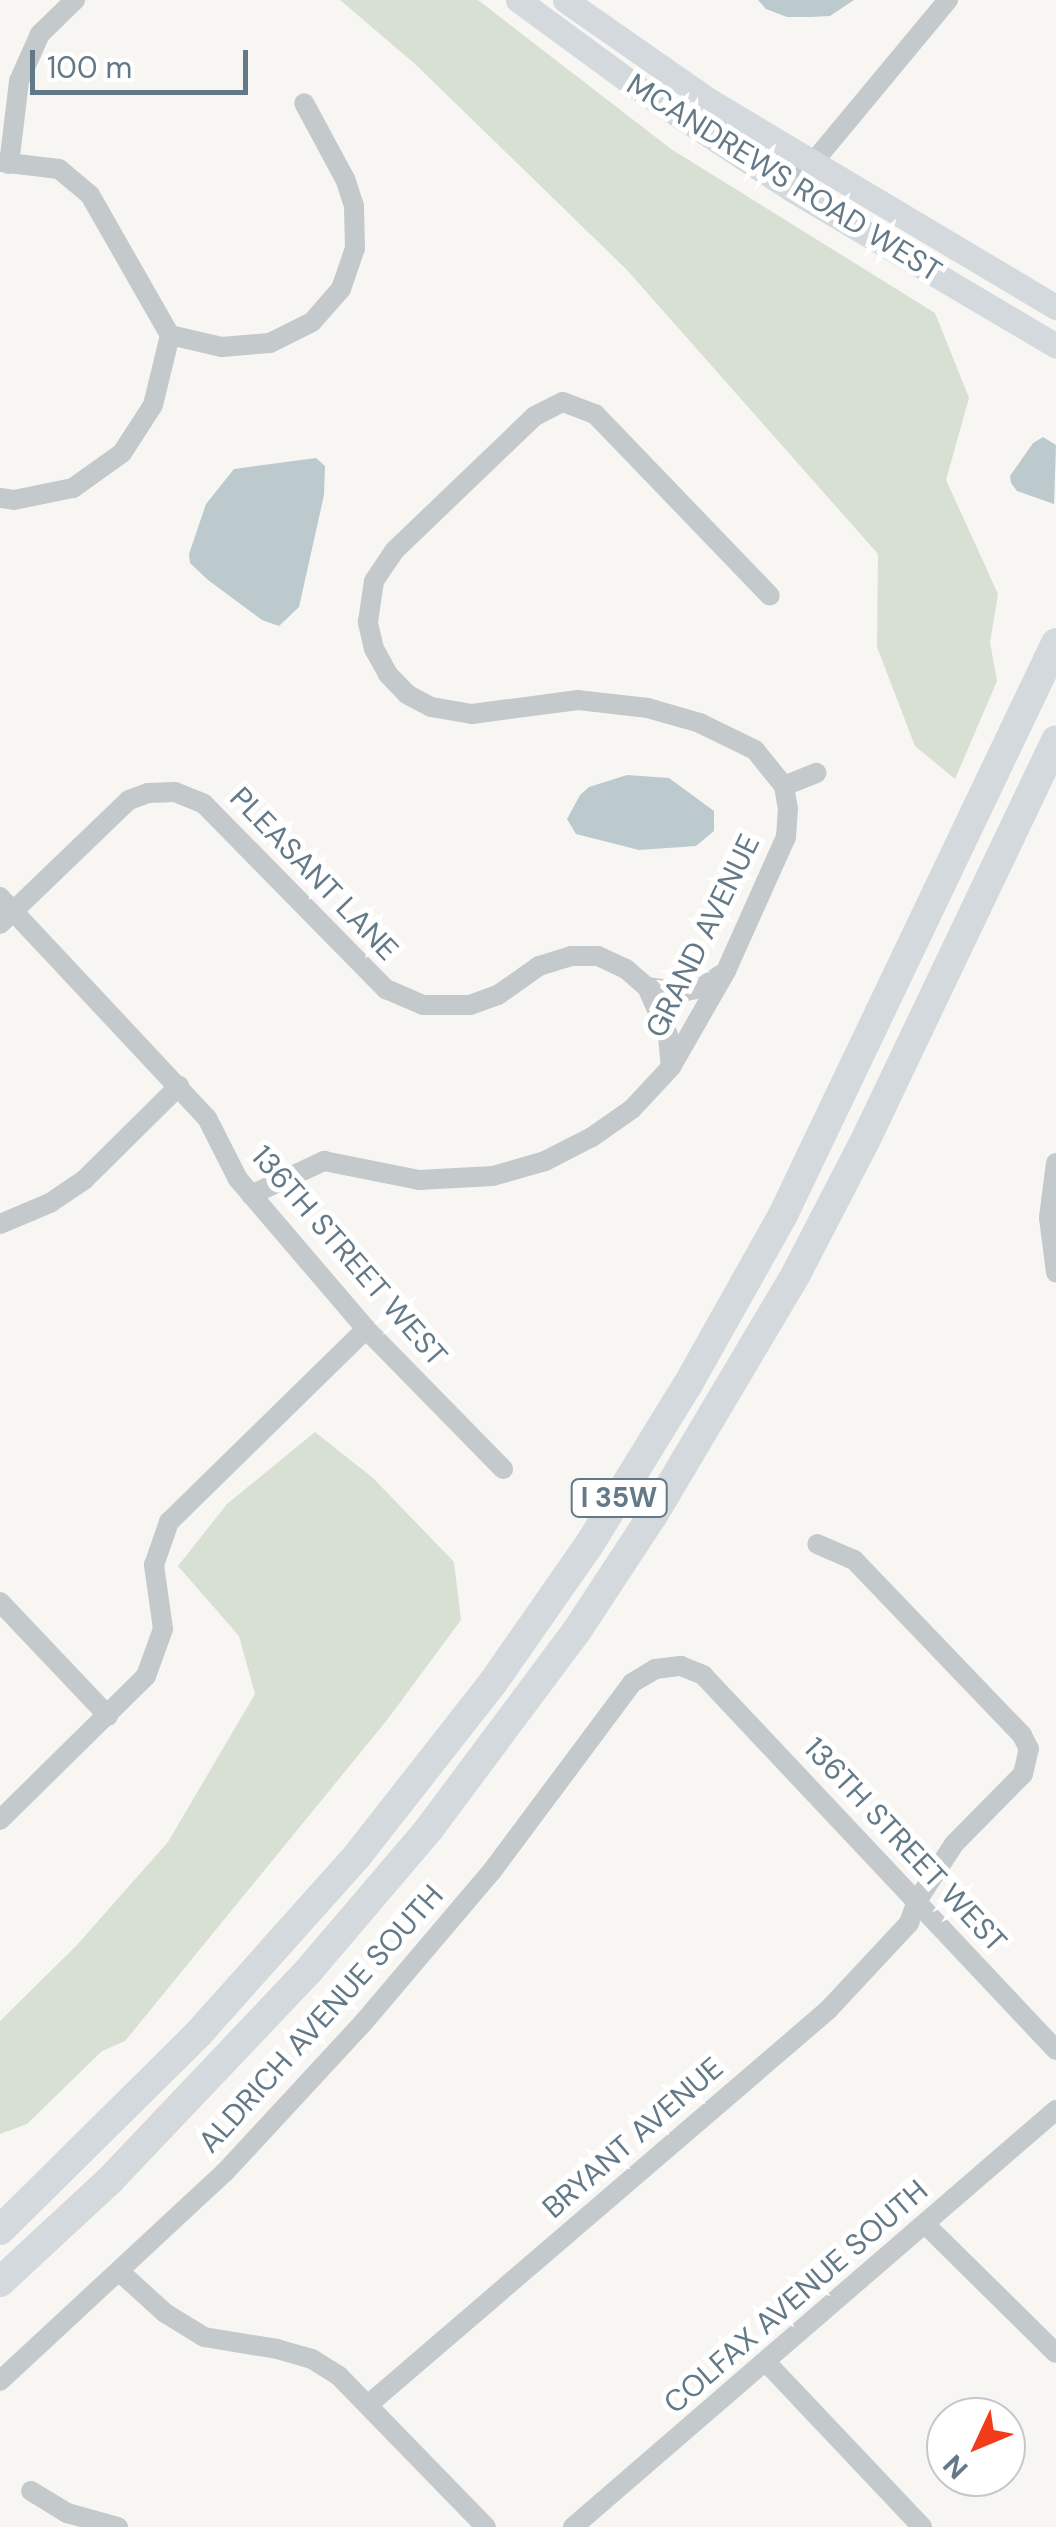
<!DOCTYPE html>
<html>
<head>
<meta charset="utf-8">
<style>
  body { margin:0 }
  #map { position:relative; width:1056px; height:2527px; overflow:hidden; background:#f7f6f3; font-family:"DM Sans",sans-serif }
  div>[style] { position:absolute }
  .green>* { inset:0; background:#d8dfd3 }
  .water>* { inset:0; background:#bccacd }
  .minor>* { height:20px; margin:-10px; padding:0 10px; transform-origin:10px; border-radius:10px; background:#c4c9cc }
  .major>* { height:25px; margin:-12.5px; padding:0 12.5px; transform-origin:12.5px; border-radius:12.5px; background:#d4d9dd }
  .highway>* { height:30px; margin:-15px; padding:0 15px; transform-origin:15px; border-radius:15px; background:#d4d9dd }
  span { translate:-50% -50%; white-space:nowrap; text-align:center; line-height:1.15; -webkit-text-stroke:10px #fff; paint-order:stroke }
  .shield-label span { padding:2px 8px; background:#fff; border:2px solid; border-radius:8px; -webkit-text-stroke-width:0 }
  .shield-label { font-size:28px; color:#637987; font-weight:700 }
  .street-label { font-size:30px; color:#637987 }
  .north { position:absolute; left:926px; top:2397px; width:100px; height:100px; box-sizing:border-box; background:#fff; border:2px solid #c1c9cf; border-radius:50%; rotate:226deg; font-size:28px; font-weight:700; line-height:40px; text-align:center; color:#637987 }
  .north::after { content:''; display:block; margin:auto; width:35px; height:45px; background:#f23b18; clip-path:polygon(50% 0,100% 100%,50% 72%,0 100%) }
  .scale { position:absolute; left:30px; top:50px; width:218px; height:45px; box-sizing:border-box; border:5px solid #637987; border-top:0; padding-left:12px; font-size:30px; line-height:35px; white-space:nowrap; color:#637987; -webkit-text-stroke:8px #fff; paint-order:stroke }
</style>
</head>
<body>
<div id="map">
  <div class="green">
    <i style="clip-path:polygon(340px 0,478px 0,671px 149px,935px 313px,969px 398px,946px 480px,998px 594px,990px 642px,997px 681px,955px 779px,915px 746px,877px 647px,878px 554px,627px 270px,415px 64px)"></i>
    <i style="clip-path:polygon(315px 1432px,373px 1478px,454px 1562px,461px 1620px,387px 1720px,125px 2041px,102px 2051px,27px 2124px,0 2134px,0 2021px,76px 1946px,168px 1842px,255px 1694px,239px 1636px,178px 1566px,227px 1504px)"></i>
  </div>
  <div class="water">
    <i style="clip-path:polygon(758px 0,854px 0,830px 16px,811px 17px,787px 17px,766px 9px)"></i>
    <i style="clip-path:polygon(1043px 437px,1056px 445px,1054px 504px,1017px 491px,1011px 483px,1010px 476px,1033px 443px)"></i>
    <i style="clip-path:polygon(316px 458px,325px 466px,324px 495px,299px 607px,279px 626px,262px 620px,208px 580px,190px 563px,189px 554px,206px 504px,234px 469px)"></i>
    <i style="clip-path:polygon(627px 775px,669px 778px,714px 811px,714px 831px,696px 846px,639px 850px,576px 834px,567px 819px,580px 795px,589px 787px)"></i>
  </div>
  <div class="minor">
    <i style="left:0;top:162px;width:59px;rotate:6.8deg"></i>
    <i style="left:59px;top:169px;width:40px;rotate:40deg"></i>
    <i style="left:90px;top:195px;width:161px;rotate:60.3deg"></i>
    <i style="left:9px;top:164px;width:84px;rotate:-83.1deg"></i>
    <i style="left:19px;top:81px;width:51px;rotate:-65.9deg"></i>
    <i style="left:40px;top:34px;width:49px;rotate:-44.2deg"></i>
    <i style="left:791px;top:189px;width:246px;rotate:-50.3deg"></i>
    <i style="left:170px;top:335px;width:53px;rotate:13deg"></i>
    <i style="left:222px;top:347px;width:48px;rotate:-4.8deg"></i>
    <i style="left:270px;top:343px;width:47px;rotate:-26.6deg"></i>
    <i style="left:312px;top:322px;width:44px;rotate:-48.7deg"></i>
    <i style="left:341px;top:289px;width:43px;rotate:-71.1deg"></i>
    <i style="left:355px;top:248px;width:42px;rotate:-91.4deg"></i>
    <i style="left:354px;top:206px;width:28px;rotate:-108deg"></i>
    <i style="left:345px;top:179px;width:86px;rotate:-118.3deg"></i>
    <i style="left:0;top:498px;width:14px;rotate:8deg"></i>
    <i style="left:14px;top:500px;width:60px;rotate:-11.5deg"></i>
    <i style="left:73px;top:488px;width:60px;rotate:-35.5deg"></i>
    <i style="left:122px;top:453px;width:57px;rotate:-57.1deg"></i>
    <i style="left:153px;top:405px;width:72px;rotate:-76.3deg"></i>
    <i style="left:784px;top:786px;width:35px;rotate:-22deg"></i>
    <i style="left:0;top:897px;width:303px;rotate:46.9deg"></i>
    <i style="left:207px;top:1118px;width:68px;rotate:63.1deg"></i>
    <i style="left:238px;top:1179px;width:197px;rotate:49.5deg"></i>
    <i style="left:366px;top:1329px;width:196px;rotate:45.6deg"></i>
    <i style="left:0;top:924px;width:179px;rotate:-43.9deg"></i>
    <i style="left:129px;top:800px;width:20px;rotate:-20deg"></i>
    <i style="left:148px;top:793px;width:27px;rotate:-2deg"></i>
    <i style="left:175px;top:792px;width:31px;rotate:22deg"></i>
    <i style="left:204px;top:804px;width:260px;rotate:45.5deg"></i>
    <i style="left:386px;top:989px;width:40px;rotate:23.4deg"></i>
    <i style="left:423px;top:1005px;width:47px"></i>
    <i style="left:470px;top:1005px;width:30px;rotate:-20deg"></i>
    <i style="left:498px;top:995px;width:50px;rotate:-35.3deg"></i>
    <i style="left:539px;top:966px;width:34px;rotate:-17deg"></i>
    <i style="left:571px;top:956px;width:27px"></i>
    <i style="left:598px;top:956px;width:31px;rotate:25deg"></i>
    <i style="left:626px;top:969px;width:28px;rotate:41deg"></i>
    <i style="left:647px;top:987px;width:52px;rotate:66.4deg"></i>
    <i style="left:668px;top:1035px;width:32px;rotate:85deg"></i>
    <i style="left:647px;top:987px;width:34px;rotate:8deg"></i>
    <i style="left:681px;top:992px;width:20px;rotate:-11deg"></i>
    <i style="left:701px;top:988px;width:23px;rotate:-34deg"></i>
    <i style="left:1056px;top:1163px;width:55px;rotate:97.3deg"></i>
    <i style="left:1049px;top:1218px;width:55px;rotate:82.7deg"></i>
    <i style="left:251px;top:1195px;width:81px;rotate:-25deg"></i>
    <i style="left:324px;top:1161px;width:97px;rotate:11.3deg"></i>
    <i style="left:419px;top:1180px;width:74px;rotate:-3.1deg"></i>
    <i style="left:493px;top:1176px;width:54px;rotate:-16.1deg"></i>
    <i style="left:545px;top:1161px;width:53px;rotate:-27.1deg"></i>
    <i style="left:592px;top:1137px;width:49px;rotate:-35deg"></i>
    <i style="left:632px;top:1109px;width:57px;rotate:-47.1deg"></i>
    <i style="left:671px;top:1067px;width:111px;rotate:-60.2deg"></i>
    <i style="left:726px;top:971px;width:147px;rotate:-65.9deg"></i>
    <i style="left:786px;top:837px;width:28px;rotate:-86deg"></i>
    <i style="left:788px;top:809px;width:23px;rotate:-100deg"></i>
    <i style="left:784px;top:786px;width:46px;rotate:-128.9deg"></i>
    <i style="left:755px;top:750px;width:61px;rotate:-153.9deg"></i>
    <i style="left:700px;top:723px;width:54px;rotate:-163.9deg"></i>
    <i style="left:648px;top:708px;width:70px;rotate:-173.5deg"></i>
    <i style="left:578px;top:700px;width:107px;rotate:172.5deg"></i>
    <i style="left:472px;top:714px;width:42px;rotate:-170.3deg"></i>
    <i style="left:431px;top:707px;width:27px;rotate:-152deg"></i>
    <i style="left:407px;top:694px;width:28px;rotate:-134deg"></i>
    <i style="left:388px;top:674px;width:29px;rotate:-119deg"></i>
    <i style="left:374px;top:649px;width:28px;rotate:-103deg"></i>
    <i style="left:368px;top:622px;width:41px;rotate:-81.7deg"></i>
    <i style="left:374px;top:581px;width:36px;rotate:-56deg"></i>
    <i style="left:394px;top:551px;width:195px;rotate:-43.8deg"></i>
    <i style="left:535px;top:416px;width:31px;rotate:-27deg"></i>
    <i style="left:563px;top:402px;width:34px;rotate:21deg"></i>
    <i style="left:595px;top:414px;width:252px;rotate:46.1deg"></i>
    <i style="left:0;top:1224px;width:54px;rotate:-22.8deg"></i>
    <i style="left:50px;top:1203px;width:41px;rotate:-34.1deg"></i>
    <i style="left:84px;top:1180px;width:134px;rotate:-44.7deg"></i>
    <i style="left:0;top:1602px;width:157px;rotate:46.5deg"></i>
    <i style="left:0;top:1820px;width:205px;rotate:-44.6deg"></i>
    <i style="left:146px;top:1676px;width:50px;rotate:-70.1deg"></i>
    <i style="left:163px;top:1629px;width:65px;rotate:-98deg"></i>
    <i style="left:154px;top:1565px;width:46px;rotate:-70.8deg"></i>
    <i style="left:169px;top:1522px;width:276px;rotate:-44.4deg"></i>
    <i style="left:926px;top:2225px;width:182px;rotate:44.6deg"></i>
    <i style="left:121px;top:2273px;width:59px;rotate:42.3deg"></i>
    <i style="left:165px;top:2313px;width:46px;rotate:31.6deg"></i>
    <i style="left:204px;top:2337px;width:74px;rotate:9.3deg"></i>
    <i style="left:277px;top:2349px;width:36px;rotate:16deg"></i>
    <i style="left:312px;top:2359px;width:32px;rotate:32deg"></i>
    <i style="left:339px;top:2376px;width:211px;rotate:45.8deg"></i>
    <i style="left:767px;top:2363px;width:226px;rotate:46.6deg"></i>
    <i style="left:0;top:2381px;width:307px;rotate:-42.9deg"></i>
    <i style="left:225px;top:2172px;width:203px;rotate:-47.2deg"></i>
    <i style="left:363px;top:2023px;width:199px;rotate:-49.7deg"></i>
    <i style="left:492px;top:1871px;width:234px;rotate:-53.3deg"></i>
    <i style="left:632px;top:1683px;width:27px;rotate:-31deg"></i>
    <i style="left:655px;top:1669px;width:26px;rotate:-7deg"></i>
    <i style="left:681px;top:1666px;width:24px;rotate:22deg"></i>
    <i style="left:703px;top:1675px;width:515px;rotate:46.73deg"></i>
    <i style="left:369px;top:2404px;width:605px;rotate:-40.64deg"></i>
    <i style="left:828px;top:2010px;width:119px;rotate:-47deg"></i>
    <i style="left:909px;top:1923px;width:23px;rotate:-70deg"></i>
    <i style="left:917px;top:1901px;width:68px;rotate:-57deg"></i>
    <i style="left:954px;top:1844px;width:98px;rotate:-45.4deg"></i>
    <i style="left:1023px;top:1774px;width:26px;rotate:-77deg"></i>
    <i style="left:1029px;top:1749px;width:16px;rotate:-117deg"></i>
    <i style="left:1022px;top:1735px;width:243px;rotate:-133.8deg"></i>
    <i style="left:854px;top:1560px;width:40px;rotate:-156.6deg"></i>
    <i style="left:31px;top:2491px;width:42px;rotate:31.4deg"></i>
    <i style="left:67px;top:2513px;width:53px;rotate:15.4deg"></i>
    <i style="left:573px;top:2527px;width:638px;rotate:-40.81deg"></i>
  </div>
  <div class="major">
    <i style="left:518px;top:0;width:157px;rotate:36.2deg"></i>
    <i style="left:645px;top:93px;width:175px;rotate:33.3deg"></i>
    <i style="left:791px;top:189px;width:308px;rotate:30.6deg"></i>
    <i style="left:565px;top:0;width:177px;rotate:34.9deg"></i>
    <i style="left:710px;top:101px;width:403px;rotate:30.8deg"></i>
  </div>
  <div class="highway">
    <i style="left:0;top:2230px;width:279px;rotate:-44.7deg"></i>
    <i style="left:198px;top:2034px;width:239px;rotate:-48.2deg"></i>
    <i style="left:357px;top:1856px;width:222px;rotate:-51.9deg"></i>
    <i style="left:494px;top:1681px;width:166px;rotate:-55.1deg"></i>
    <i style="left:589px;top:1545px;width:187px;rotate:-58.4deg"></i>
    <i style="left:687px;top:1386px;width:194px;rotate:-60.7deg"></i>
    <i style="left:782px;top:1217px;width:636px;rotate:-64.48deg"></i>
    <i style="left:0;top:2282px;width:150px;rotate:-42.8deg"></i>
    <i style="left:110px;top:2180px;width:291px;rotate:-46.5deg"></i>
    <i style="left:310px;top:1969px;width:184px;rotate:-49.6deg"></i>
    <i style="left:429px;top:1829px;width:246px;rotate:-53.3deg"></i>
    <i style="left:576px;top:1632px;width:140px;rotate:-56.7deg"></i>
    <i style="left:653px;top:1515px;width:282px;rotate:-59.3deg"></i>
    <i style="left:797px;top:1272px;width:145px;rotate:-62.6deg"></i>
    <i style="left:864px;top:1143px;width:446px;rotate:-64.5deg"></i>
  </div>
  <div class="shield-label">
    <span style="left:619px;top:1498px">I 35W</span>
  </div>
  <div class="street-label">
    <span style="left:784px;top:178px;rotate:32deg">MCANDREWS ROAD WEST</span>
    <span style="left:314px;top:874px;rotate:46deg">PLEASANT LANE</span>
    <span style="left:703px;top:936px;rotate:-64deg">GRAND AVENUE</span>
    <span style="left:349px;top:1256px;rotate:49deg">136TH STREET WEST</span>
    <span style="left:905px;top:1845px;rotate:47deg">136TH STREET WEST</span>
    <span style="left:321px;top:2019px;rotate:-48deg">ALDRICH AVENUE SOUTH</span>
    <span style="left:633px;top:2138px;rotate:-41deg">BRYANT AVENUE</span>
    <span style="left:796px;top:2297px;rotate:-41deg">COLFAX AVENUE SOUTH</span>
  </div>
  <div class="north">N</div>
  <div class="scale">100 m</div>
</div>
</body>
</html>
